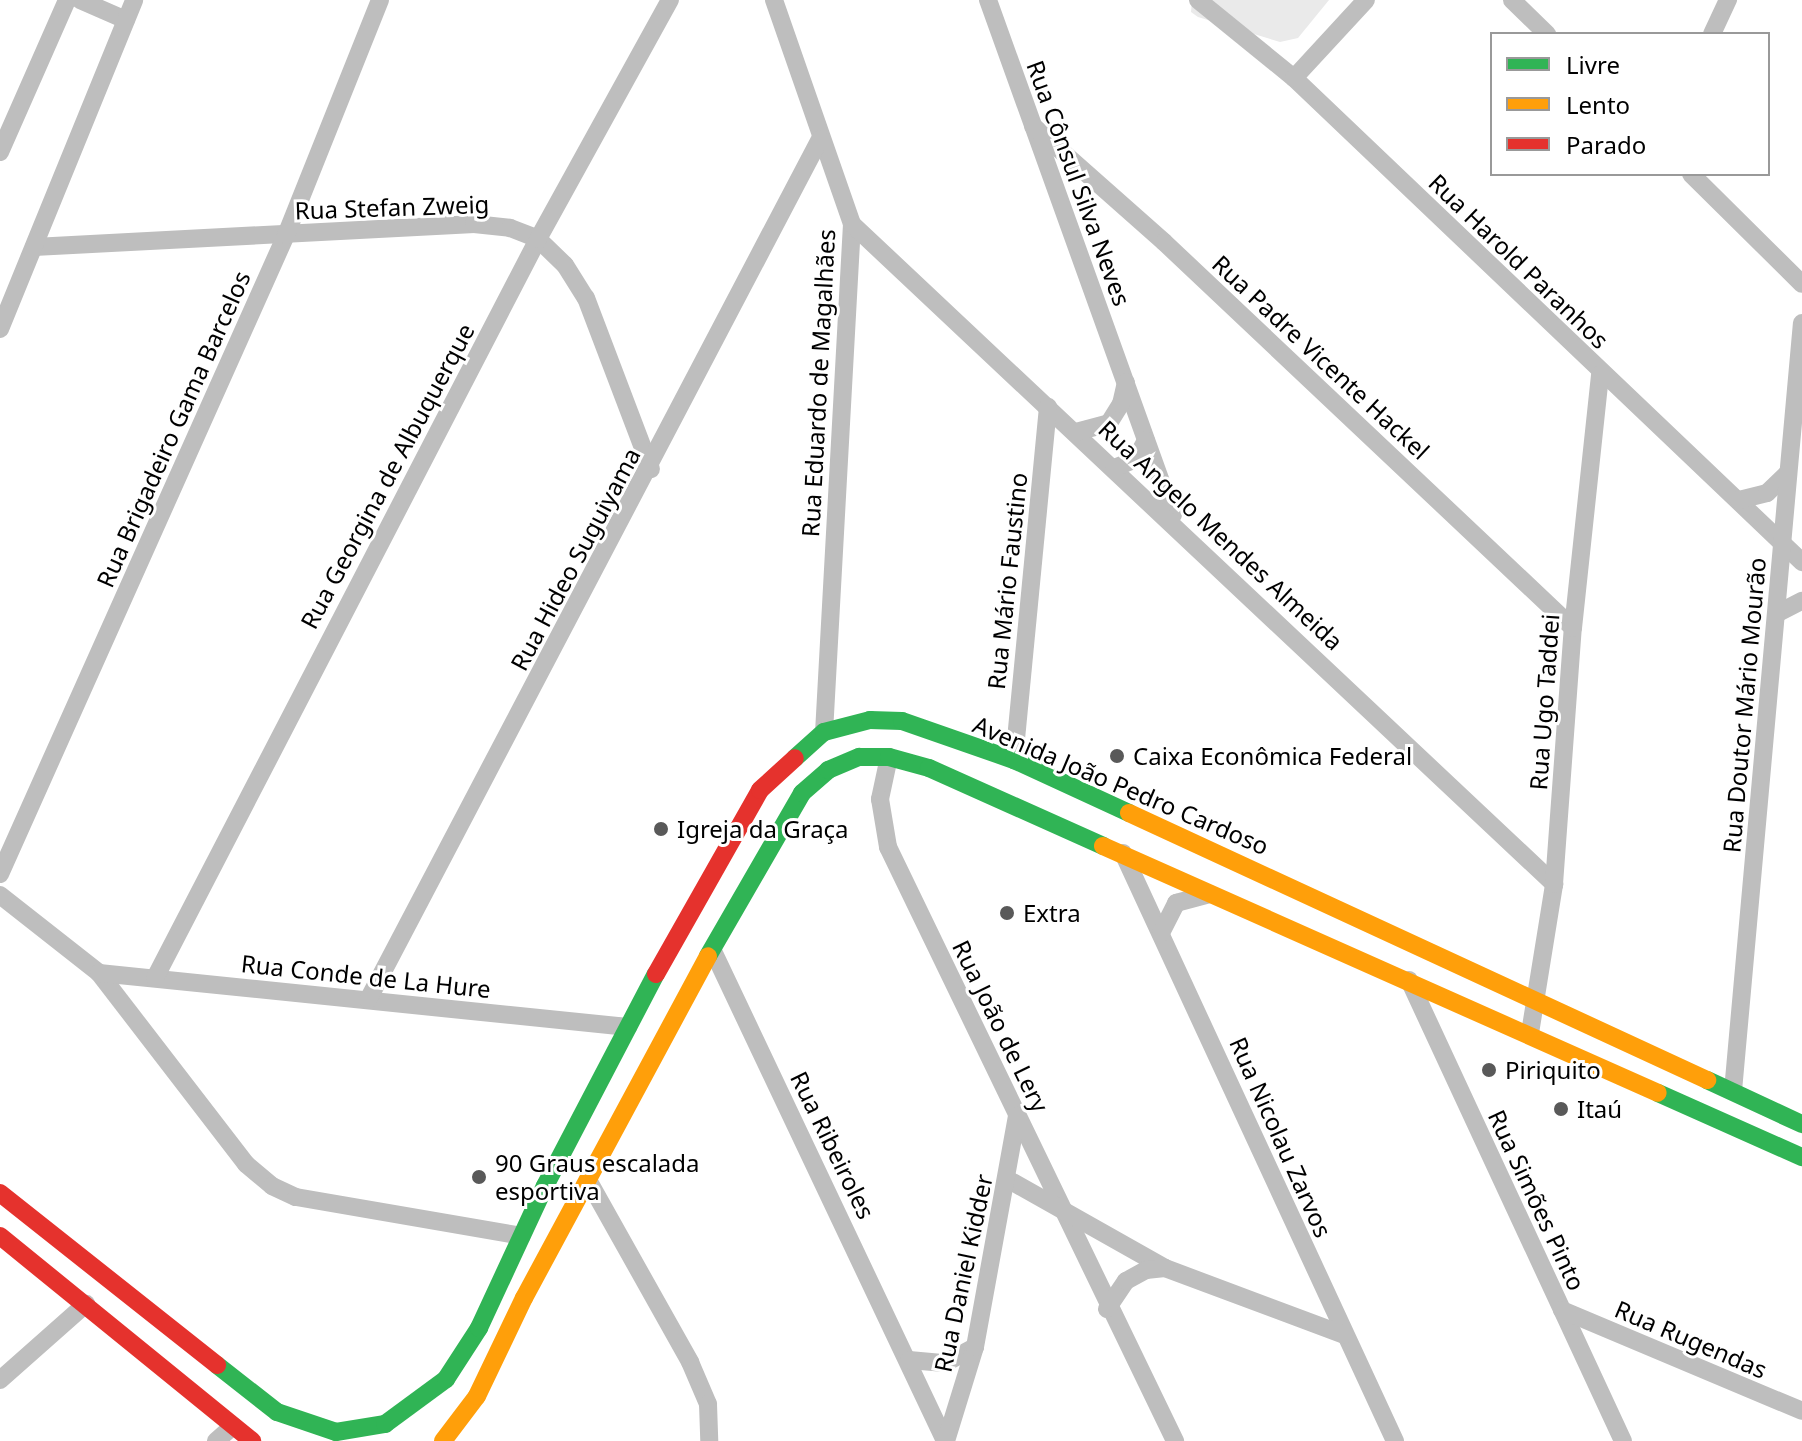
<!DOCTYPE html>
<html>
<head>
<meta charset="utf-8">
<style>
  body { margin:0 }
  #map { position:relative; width:1802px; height:1441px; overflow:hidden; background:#fff; font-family:"Noto Sans",sans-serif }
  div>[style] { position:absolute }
  .green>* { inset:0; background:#eaeaea }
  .street>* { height:18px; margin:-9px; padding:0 9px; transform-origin:9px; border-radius:9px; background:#bebebe }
  .fast>* { height:18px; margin:-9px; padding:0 9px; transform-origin:9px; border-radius:9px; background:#30b455 }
  .slow>* { height:18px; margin:-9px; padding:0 9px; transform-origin:9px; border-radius:9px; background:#ff9f0a }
  .jam>* { height:18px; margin:-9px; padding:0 9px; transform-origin:9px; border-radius:9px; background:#e5322d }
  .dots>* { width:22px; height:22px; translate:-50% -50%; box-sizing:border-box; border:4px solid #fff; border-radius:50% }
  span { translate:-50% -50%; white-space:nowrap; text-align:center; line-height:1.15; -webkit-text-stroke:6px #fff; paint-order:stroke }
  .street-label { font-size:24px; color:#000 }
  .poi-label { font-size:24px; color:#000 }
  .left { translate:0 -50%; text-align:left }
  .legend { position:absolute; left:1490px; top:32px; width:280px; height:144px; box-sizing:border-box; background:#fff; border:2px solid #999; margin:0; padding:10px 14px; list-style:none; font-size:24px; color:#000 }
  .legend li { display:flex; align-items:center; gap:16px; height:40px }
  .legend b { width:40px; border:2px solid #999 }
</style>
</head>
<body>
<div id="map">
  <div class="green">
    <i style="clip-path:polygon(1192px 0,1329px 0,1298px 38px,1280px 42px,1198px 17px,1191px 12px)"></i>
  </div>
  <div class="street">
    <i style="left:80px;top:0;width:50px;rotate:23.5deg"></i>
    <i style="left:774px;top:0;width:237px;rotate:70.8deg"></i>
    <i style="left:852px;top:224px;width:509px;rotate:93.15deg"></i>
    <i style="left:988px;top:0;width:547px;rotate:70.24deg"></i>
    <i style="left:1198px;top:0;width:124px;rotate:39.1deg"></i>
    <i style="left:1294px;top:78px;width:702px;rotate:43.61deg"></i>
    <i style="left:1512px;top:0;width:49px;rotate:44.2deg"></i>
    <i style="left:1712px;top:34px;width:38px;rotate:-65deg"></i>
    <i style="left:1294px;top:78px;width:106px;rotate:-47.3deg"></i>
    <i style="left:1033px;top:126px;width:175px;rotate:41.5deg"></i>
    <i style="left:1164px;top:242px;width:562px;rotate:43.34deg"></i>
    <i style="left:0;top:152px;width:166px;rotate:-66.2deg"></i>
    <i style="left:1691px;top:174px;width:156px;rotate:44.7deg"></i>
    <i style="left:852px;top:224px;width:964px;rotate:43.23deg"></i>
    <i style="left:34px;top:247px;width:441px;rotate:-3deg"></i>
    <i style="left:474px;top:224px;width:36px;rotate:6deg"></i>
    <i style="left:510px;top:228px;width:30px;rotate:21deg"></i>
    <i style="left:538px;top:239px;width:37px;rotate:44deg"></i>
    <i style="left:565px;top:265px;width:39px;rotate:58deg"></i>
    <i style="left:586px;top:298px;width:183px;rotate:69.2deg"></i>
    <i style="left:0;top:329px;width:355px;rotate:-67.8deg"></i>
    <i style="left:1076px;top:432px;width:34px;rotate:-15deg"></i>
    <i style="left:1109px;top:423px;width:22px;rotate:-58deg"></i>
    <i style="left:1121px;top:404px;width:22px;rotate:-77deg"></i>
    <i style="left:1114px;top:468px;width:24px;rotate:-22deg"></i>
    <i style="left:1136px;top:459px;width:21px;rotate:-62deg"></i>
    <i style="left:1739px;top:500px;width:29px;rotate:-14deg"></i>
    <i style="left:1767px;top:493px;width:29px;rotate:-44deg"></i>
    <i style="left:1778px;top:613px;width:27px;rotate:-27deg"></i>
    <i style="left:889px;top:757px;width:43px;rotate:102.1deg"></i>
    <i style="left:880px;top:799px;width:49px;rotate:80.5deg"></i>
    <i style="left:888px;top:847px;width:660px;rotate:64.21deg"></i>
    <i style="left:1014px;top:760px;width:355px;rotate:-84.5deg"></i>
    <i style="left:1123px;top:853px;width:648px;rotate:65.18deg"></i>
    <i style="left:0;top:874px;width:700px;rotate:-65.89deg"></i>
    <i style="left:286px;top:235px;width:253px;rotate:-68.2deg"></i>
    <i style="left:0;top:895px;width:126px;rotate:38.2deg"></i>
    <i style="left:99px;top:973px;width:241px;rotate:52.4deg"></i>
    <i style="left:246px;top:1164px;width:34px;rotate:40deg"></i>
    <i style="left:272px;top:1186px;width:26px;rotate:25deg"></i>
    <i style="left:296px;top:1197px;width:229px;rotate:9.8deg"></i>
    <i style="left:1161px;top:933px;width:34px;rotate:-63deg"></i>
    <i style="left:1176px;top:903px;width:35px;rotate:-15deg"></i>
    <i style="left:713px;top:951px;width:542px;rotate:64.66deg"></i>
    <i style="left:99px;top:973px;width:532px;rotate:5.83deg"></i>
    <i style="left:155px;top:978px;width:832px;rotate:-62.6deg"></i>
    <i style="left:538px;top:239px;width:273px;rotate:-61.1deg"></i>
    <i style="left:1409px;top:980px;width:508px;rotate:65.1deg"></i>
    <i style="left:368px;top:1000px;width:972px;rotate:-62.3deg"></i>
    <i style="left:1530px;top:1033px;width:151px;rotate:-80.8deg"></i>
    <i style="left:1554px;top:884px;width:257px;rotate:-85.8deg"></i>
    <i style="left:1573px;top:628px;width:255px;rotate:-83.9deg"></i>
    <i style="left:1733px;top:1091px;width:771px;rotate:-84.87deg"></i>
    <i style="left:588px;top:1180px;width:209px;rotate:60.7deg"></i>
    <i style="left:690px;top:1362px;width:46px;rotate:66.8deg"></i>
    <i style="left:708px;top:1404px;width:37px;rotate:88deg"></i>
    <i style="left:1009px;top:1180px;width:179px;rotate:29.4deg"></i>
    <i style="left:1165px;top:1268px;width:191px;rotate:20.5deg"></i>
    <i style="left:1107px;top:1309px;width:34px;rotate:-56deg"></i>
    <i style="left:1126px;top:1281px;width:23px;rotate:-29deg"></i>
    <i style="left:1146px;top:1270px;width:19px;rotate:-6deg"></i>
    <i style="left:1562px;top:1310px;width:260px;rotate:22.8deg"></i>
    <i style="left:909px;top:1360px;width:36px;rotate:5deg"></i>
    <i style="left:945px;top:1363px;width:34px;rotate:-28deg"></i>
    <i style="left:0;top:1380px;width:115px;rotate:-41.5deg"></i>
    <i style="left:216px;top:1441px;width:23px;rotate:-41deg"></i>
    <i style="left:946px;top:1441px;width:98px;rotate:-72.9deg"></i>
    <i style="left:975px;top:1347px;width:235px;rotate:-79.7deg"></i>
  </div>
  <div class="fast">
    <i style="left:795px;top:758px;width:39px;rotate:-42deg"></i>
    <i style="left:824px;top:732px;width:48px;rotate:-14.6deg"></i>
    <i style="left:870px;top:720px;width:32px;rotate:2deg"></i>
    <i style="left:902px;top:721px;width:119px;rotate:19.2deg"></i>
    <i style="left:1014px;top:760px;width:127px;rotate:24.7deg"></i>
    <i style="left:708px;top:956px;width:188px;rotate:-60deg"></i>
    <i style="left:802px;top:793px;width:35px;rotate:-41deg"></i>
    <i style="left:828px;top:770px;width:34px;rotate:-23deg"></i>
    <i style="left:859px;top:757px;width:30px"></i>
    <i style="left:889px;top:757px;width:41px;rotate:15.4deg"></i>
    <i style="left:929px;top:768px;width:191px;rotate:24.1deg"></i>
    <i style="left:1707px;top:1080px;width:105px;rotate:24.9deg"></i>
    <i style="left:1658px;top:1093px;width:158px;rotate:24deg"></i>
    <i style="left:217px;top:1365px;width:76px;rotate:38.1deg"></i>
    <i style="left:277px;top:1412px;width:62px;rotate:18.7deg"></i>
    <i style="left:336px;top:1432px;width:50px;rotate:-9.3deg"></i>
    <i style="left:385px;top:1424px;width:76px;rotate:-36.4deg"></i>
    <i style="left:446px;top:1379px;width:61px;rotate:-57.1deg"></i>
    <i style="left:479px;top:1328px;width:157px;rotate:-65.1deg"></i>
    <i style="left:545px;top:1186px;width:239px;rotate:-62.4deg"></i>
  </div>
  <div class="slow">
    <i style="left:1129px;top:813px;width:637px;rotate:24.79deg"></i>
    <i style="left:1103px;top:846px;width:607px;rotate:23.99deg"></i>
    <i style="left:443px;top:1441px;width:56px;rotate:-52.9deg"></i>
    <i style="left:477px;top:1396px;width:109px;rotate:-64.4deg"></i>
    <i style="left:524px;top:1298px;width:388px;rotate:-61.7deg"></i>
  </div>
  <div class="jam">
    <i style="left:656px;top:974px;width:211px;rotate:-60.5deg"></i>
    <i style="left:760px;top:790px;width:47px;rotate:-42.4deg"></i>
    <i style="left:0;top:1193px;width:277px;rotate:38.4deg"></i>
    <i style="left:0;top:1236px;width:325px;rotate:39.1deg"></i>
  </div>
  <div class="dots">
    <i style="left:1117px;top:756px;background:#595959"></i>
    <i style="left:661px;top:829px;background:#595959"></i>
    <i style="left:1007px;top:913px;background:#595959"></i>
    <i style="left:1489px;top:1070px;background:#595959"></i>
    <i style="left:1561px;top:1109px;background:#595959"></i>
    <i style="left:479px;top:1177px;background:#595959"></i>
  </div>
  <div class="street-label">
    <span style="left:1079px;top:183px;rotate:70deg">Rua Cônsul Silva Neves</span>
    <span style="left:392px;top:207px;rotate:-2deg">Rua Stefan Zweig</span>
    <span style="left:1519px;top:261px;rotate:44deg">Rua Harold Paranhos</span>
    <span style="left:1321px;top:357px;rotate:43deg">Rua Padre Vicente Hackel</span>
    <span style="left:818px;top:383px;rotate:-87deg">Rua Eduardo de Magalhães</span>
    <span style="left:173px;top:429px;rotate:-66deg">Rua Brigadeiro Gama Barcelos</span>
    <span style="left:387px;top:476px;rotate:-62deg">Rua Georgina de Albuquerque</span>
    <span style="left:1221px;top:535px;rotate:43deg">Rua Angelo Mendes Almeida</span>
    <span style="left:575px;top:559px;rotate:-62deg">Rua Hideo Suguiyama</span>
    <span style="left:1007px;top:581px;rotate:-84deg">Rua Mário Faustino</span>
    <span style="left:1544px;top:702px;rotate:-86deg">Rua Ugo Taddei</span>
    <span style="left:1744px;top:705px;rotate:-85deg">Rua Doutor Mário Mourão</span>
    <span style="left:1121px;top:785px;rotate:23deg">Avenida João Pedro Cardoso</span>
    <span style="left:366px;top:976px;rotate:6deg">Rua Conde de La Hure</span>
    <span style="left:1001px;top:1026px;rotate:64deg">Rua João de Lery</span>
    <span style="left:1281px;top:1137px;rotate:66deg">Rua Nicolau Zarvos</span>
    <span style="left:833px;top:1145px;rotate:64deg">Rua Ribeiroles</span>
    <span style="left:1537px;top:1200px;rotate:65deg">Rua Simões Pinto</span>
    <span style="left:963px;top:1273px;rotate:-78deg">Rua Daniel Kidder</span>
    <span style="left:1691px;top:1339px;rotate:23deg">Rua Rugendas</span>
  </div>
  <div class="poi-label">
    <span class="left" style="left:1133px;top:756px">Caixa Econômica Federal</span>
    <span class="left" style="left:677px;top:829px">Igreja da Graça</span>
    <span class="left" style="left:1023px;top:913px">Extra</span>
    <span class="left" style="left:1505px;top:1070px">Piriquito</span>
    <span class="left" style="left:1577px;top:1109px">Itaú</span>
    <span class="left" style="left:495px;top:1177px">90 Graus escalada<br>esportiva</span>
  </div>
  <ul class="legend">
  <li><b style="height:10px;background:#30b455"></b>Livre</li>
  <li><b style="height:10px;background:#ff9f0a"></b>Lento</li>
  <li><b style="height:10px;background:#e5322d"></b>Parado</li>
  </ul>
</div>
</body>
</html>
